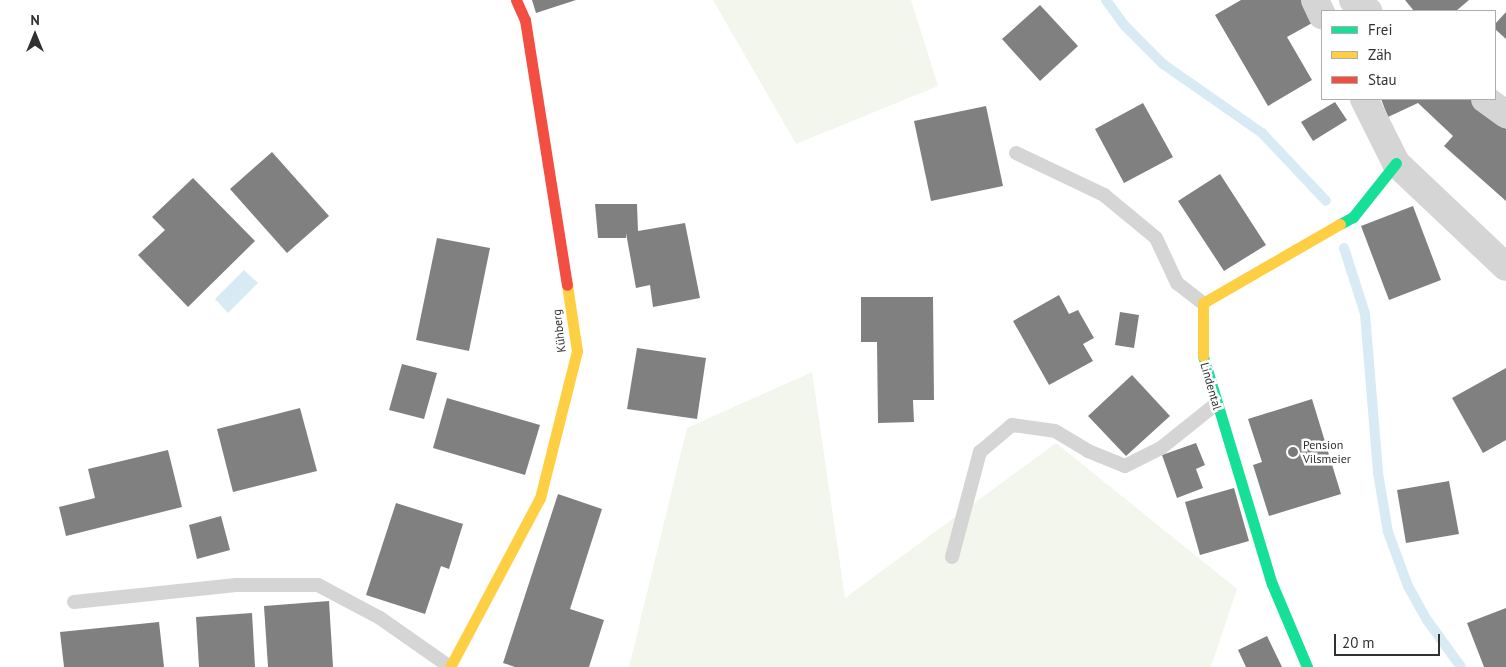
<!DOCTYPE html>
<html>
<head>
<meta charset="utf-8">
<style>
  body { margin:0 }
  #map { position:relative; width:1506px; height:667px; overflow:hidden; background:#fff; font-family:"PT Sans",sans-serif }
  div>[style] { position:absolute }
  .green>* { inset:0; background:#f2f6ed }
  .water>* { inset:0; background:#d8ebf4 }
  .stream>* { height:10px; margin:-5px; padding:0 5px; transform-origin:5px; border-radius:5px; background:#d8ebf4 }
  .building>* { inset:0; background:#808080 }
  .lane>* { height:14px; margin:-7px; padding:0 7px; transform-origin:7px; border-radius:7px; background:#d5d5d5 }
  .street>* { height:28px; margin:-14px; padding:0 14px; transform-origin:14px; border-radius:14px; background:#d5d5d5 }
  .fast>* { height:11px; margin:-5.5px; padding:0 5.5px; transform-origin:5.5px; border-radius:5.5px; background:#16e098 }
  .slow>* { height:11px; margin:-5.5px; padding:0 5.5px; transform-origin:5.5px; border-radius:5.5px; background:#ffcf43 }
  .jam>* { height:11px; margin:-5.5px; padding:0 5.5px; transform-origin:5.5px; border-radius:5.5px; background:#f24e42 }
  .dots>* { width:14px; height:14px; translate:-50% -50%; box-sizing:border-box; border:2px solid #fff; border-radius:50% }
  span { translate:-50% -50%; white-space:nowrap; text-align:center; line-height:1.15; -webkit-text-stroke:5px #fff; paint-order:stroke }
  .street-label { font-size:12px; color:#313131 }
  .poi-label { font-size:12px; color:#313131 }
  .left { translate:0 -50%; text-align:left }
  .legend { position:absolute; left:1321px; top:10px; width:175px; height:90px; box-sizing:border-box; background:#fff; border:1px solid #adadad; margin:0; padding:6px 9px; list-style:none; font-size:15px; color:#313131 }
  .legend li { display:flex; align-items:center; gap:10px; height:25px }
  .legend b { width:25px; border:1px solid #adadad }
  .north { position:absolute; left:10px; top:10px; width:50px; height:50px; -webkit-text-stroke:4px #fff; paint-order:stroke; rotate:0deg; font-size:14px; font-weight:700; line-height:20px; text-align:center; color:#313131 }
  .north::after { content:''; display:block; margin:auto; width:18px; height:22px; background:#313131; clip-path:polygon(50% 0,100% 100%,50% 72%,0 100%) }
  .scale { position:absolute; left:1334px; top:634px; width:106px; height:22px; box-sizing:border-box; border:2px solid #313131; border-top:0; padding-left:6px; font-size:15px; line-height:18px; white-space:nowrap; color:#313131; -webkit-text-stroke:4px #fff; paint-order:stroke }
</style>
</head>
<body>
<div id="map">
  <div class="green">
    <i style="clip-path:polygon(713px 0,911px 0,938px 86px,796px 144px)"></i>
    <i style="clip-path:polygon(812px 372px,845px 598px,1056px 443px,1237px 589px,1211px 667px,629px 667px,687px 428px)"></i>
  </div>
  <div class="water">
    <i style="clip-path:polygon(244px 270px,258px 283px,228px 313px,215px 299px)"></i>
  </div>
  <div class="stream">
    <i style="left:1106px;top:0;width:32px;rotate:54deg"></i>
    <i style="left:1125px;top:26px;width:54px;rotate:45deg"></i>
    <i style="left:1163px;top:64px;width:121px;rotate:34.9deg"></i>
    <i style="left:1262px;top:133px;width:93px;rotate:46.7deg"></i>
    <i style="left:1344px;top:248px;width:69px;rotate:72.3deg"></i>
    <i style="left:1365px;top:314px;width:160px;rotate:85.3deg"></i>
    <i style="left:1378px;top:473px;width:60px;rotate:80.4deg"></i>
    <i style="left:1388px;top:532px;width:58px;rotate:69.7deg"></i>
    <i style="left:1408px;top:586px;width:39px;rotate:61deg"></i>
    <i style="left:1427px;top:620px;width:58px;rotate:54.1deg"></i>
  </div>
  <div class="building">
    <i style="clip-path:polygon(532px 0,576px 0,536px 13px)"></i>
    <i style="clip-path:polygon(1241px 0,1301px 0,1314px 22px,1287px 37px,1312px 80px,1268px 106px,1215px 15px)"></i>
    <i style="clip-path:polygon(1405px 0,1469px 0,1456px 11px,1414px 11px)"></i>
    <i style="clip-path:polygon(1040px 5px,1078px 46px,1040px 81px,1002px 39px)"></i>
    <i style="clip-path:polygon(1506px 12px,1506px 39px,1495px 29px,1495px 24px)"></i>
    <i style="clip-path:polygon(1381px 99px,1472px 99px,1506px 129px,1506px 201px,1444px 146px,1453px 136px,1418px 103px,1388px 117px)"></i>
    <i style="clip-path:polygon(1335px 102px,1347px 120px,1313px 141px,1301px 122px)"></i>
    <i style="clip-path:polygon(1143px 103px,1173px 157px,1124px 183px,1095px 129px)"></i>
    <i style="clip-path:polygon(986px 106px,1003px 186px,931px 201px,914px 121px)"></i>
    <i style="clip-path:polygon(272px 152px,329px 216px,287px 253px,230px 189px)"></i>
    <i style="clip-path:polygon(1220px 174px,1266px 245px,1224px 271px,1178px 201px)"></i>
    <i style="clip-path:polygon(193px 178px,255px 241px,188px 307px,138px 255px,165px 230px,152px 217px)"></i>
    <i style="clip-path:polygon(595px 204px,637px 204px,638px 231px,685px 223px,700px 298px,653px 307px,650px 285px,636px 288px,626px 233px,626px 238px,598px 238px)"></i>
    <i style="clip-path:polygon(1413px 206px,1441px 280px,1389px 300px,1361px 226px)"></i>
    <i style="clip-path:polygon(437px 238px,490px 248px,469px 351px,416px 340px)"></i>
    <i style="clip-path:polygon(1059px 295px,1069px 314px,1078px 310px,1094px 338px,1083px 344px,1093px 361px,1049px 385px,1013px 321px)"></i>
    <i style="clip-path:polygon(861px 297px,933px 297px,934px 400px,913px 400px,914px 422px,878px 423px,877px 342px,861px 342px)"></i>
    <i style="clip-path:polygon(1120px 312px,1139px 315px,1134px 348px,1115px 345px)"></i>
    <i style="clip-path:polygon(637px 348px,706px 358px,697px 419px,627px 409px)"></i>
    <i style="clip-path:polygon(402px 364px,437px 373px,424px 419px,389px 410px)"></i>
    <i style="clip-path:polygon(1506px 368px,1506px 440px,1483px 453px,1452px 398px)"></i>
    <i style="clip-path:polygon(1132px 375px,1170px 416px,1126px 456px,1088px 416px)"></i>
    <i style="clip-path:polygon(447px 398px,540px 425px,525px 475px,433px 448px)"></i>
    <i style="clip-path:polygon(1312px 399px,1341px 494px,1269px 516px,1253px 465px,1262px 462px,1248px 419px)"></i>
    <i style="clip-path:polygon(300px 408px,317px 471px,233px 492px,217px 429px)"></i>
    <i style="clip-path:polygon(1196px 443px,1205px 465px,1196px 469px,1203px 488px,1177px 498px,1162px 455px)"></i>
    <i style="clip-path:polygon(168px 450px,182px 507px,66px 536px,59px 507px,95px 498px,88px 469px)"></i>
    <i style="clip-path:polygon(1449px 481px,1459px 534px,1406px 543px,1397px 490px)"></i>
    <i style="clip-path:polygon(1234px 488px,1249px 541px,1200px 555px,1185px 502px)"></i>
    <i style="clip-path:polygon(558px 494px,602px 509px,570px 609px,604px 620px,589px 667px,515px 667px,503px 663px)"></i>
    <i style="clip-path:polygon(396px 503px,463px 524px,449px 569px,441px 566px,425px 614px,366px 595px)"></i>
    <i style="clip-path:polygon(221px 516px,230px 550px,197px 559px,189px 525px)"></i>
    <i style="clip-path:polygon(329px 601px,333px 667px,268px 667px,264px 606px)"></i>
    <i style="clip-path:polygon(1506px 608px,1506px 667px,1484px 667px,1467px 623px)"></i>
    <i style="clip-path:polygon(252px 613px,255px 667px,199px 667px,196px 617px)"></i>
    <i style="clip-path:polygon(159px 622px,164px 667px,64px 667px,60px 632px)"></i>
    <i style="clip-path:polygon(1267px 636px,1282px 667px,1246px 667px,1238px 650px)"></i>
  </div>
  <div class="lane">
    <i style="left:1016px;top:153px;width:98px;rotate:25.5deg"></i>
    <i style="left:1104px;top:195px;width:67px;rotate:39.6deg"></i>
    <i style="left:1156px;top:238px;width:50px;rotate:65deg"></i>
    <i style="left:1177px;top:283px;width:33px;rotate:38deg"></i>
    <i style="left:952px;top:557px;width:109px;rotate:-75.1deg"></i>
    <i style="left:980px;top:452px;width:42px;rotate:-40.2deg"></i>
    <i style="left:1012px;top:425px;width:43px;rotate:7.9deg"></i>
    <i style="left:1055px;top:431px;width:39px;rotate:31deg"></i>
    <i style="left:1088px;top:451px;width:40px;rotate:22deg"></i>
    <i style="left:1125px;top:466px;width:40px;rotate:-26.6deg"></i>
    <i style="left:1161px;top:448px;width:70px;rotate:-38.7deg"></i>
    <i style="left:74px;top:602px;width:163px;rotate:-6deg"></i>
    <i style="left:236px;top:585px;width:82px"></i>
    <i style="left:318px;top:585px;width:70px;rotate:28deg"></i>
    <i style="left:380px;top:618px;width:85px;rotate:35deg"></i>
  </div>
  <div class="street">
    <i style="left:1315px;top:0;width:17px;rotate:65deg"></i>
    <i style="left:1353px;top:0;width:19px;rotate:36deg"></i>
    <i style="left:1364px;top:99px;width:72px;rotate:63.4deg"></i>
    <i style="left:1396px;top:163px;width:151px;rotate:43.4deg"></i>
    <i style="left:1485px;top:99px;width:26px;rotate:36deg"></i>
  </div>
  <div class="fast">
    <i style="left:1340px;top:224px;width:15px;rotate:-28deg"></i>
    <i style="left:1353px;top:217px;width:69px;rotate:-51.5deg"></i>
    <i style="left:1203px;top:356px;width:238px;rotate:73.2deg"></i>
    <i style="left:1272px;top:584px;width:90px;rotate:67.1deg"></i>
  </div>
  <div class="slow">
    <i style="left:1203px;top:356px;width:53px;rotate:-90deg"></i>
    <i style="left:1203px;top:303px;width:158px;rotate:-30deg"></i>
    <i style="left:450px;top:667px;width:191px;rotate:-62deg"></i>
    <i style="left:540px;top:498px;width:152px;rotate:-75.9deg"></i>
    <i style="left:577px;top:351px;width:67px;rotate:-98.6deg"></i>
  </div>
  <div class="jam">
    <i style="left:516px;top:0;width:22px;rotate:66deg"></i>
    <i style="left:525px;top:20px;width:268px;rotate:81deg"></i>
  </div>
  <div class="dots">
    <i style="left:1293px;top:452px;background:#797979"></i>
  </div>
  <div class="street-label">
    <span style="left:559px;top:331px;rotate:-97deg">Kühberg</span>
    <span style="left:1211px;top:386px;rotate:74deg">Lindental</span>
  </div>
  <div class="poi-label">
    <span class="left" style="left:1303px;top:452px">Pension<br>Vilsmeier</span>
  </div>
  <ul class="legend">
  <li><b style="height:6px;background:#16e098"></b>Frei</li>
  <li><b style="height:6px;background:#ffcf43"></b>Zäh</li>
  <li><b style="height:6px;background:#f24e42"></b>Stau</li>
  </ul>
  <div class="north">N</div>
  <div class="scale">20 m</div>
</div>
</body>
</html>
